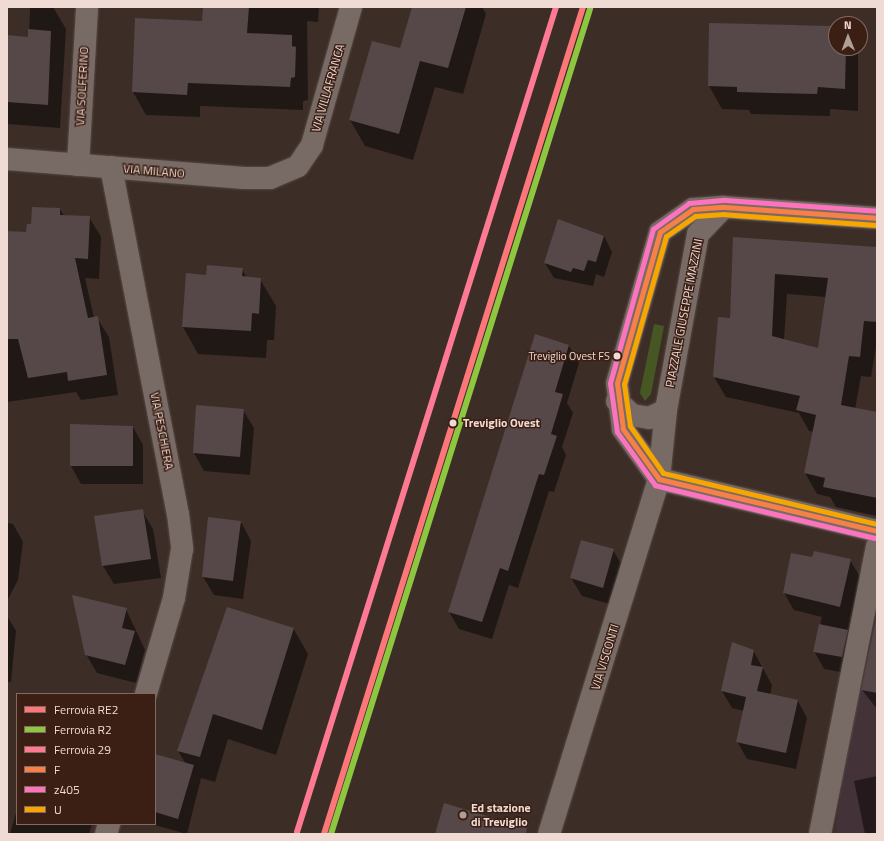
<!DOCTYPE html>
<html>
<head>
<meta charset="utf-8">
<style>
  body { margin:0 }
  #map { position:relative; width:884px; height:841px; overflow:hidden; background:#3d2d27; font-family:"Titillium Web",sans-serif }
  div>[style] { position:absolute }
  .commercial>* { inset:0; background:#443239 }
  .green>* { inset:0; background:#465724 }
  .shadow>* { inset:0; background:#0007 }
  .building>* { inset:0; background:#564748 }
  .roads { filter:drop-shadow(0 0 1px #574944) drop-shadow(0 0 1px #574944) }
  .minor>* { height:22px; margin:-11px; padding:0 11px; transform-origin:11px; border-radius:11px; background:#786b66 }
  .bus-1>* { height:5px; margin:-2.5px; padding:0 2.5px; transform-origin:2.5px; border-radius:2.5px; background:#f78048 }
  .bus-2>* { height:5px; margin:-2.5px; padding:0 2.5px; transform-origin:2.5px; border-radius:2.5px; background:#fc73be }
  .bus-3>* { height:5px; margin:-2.5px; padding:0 2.5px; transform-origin:2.5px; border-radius:2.5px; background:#f7a600 }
  .rail-1>* { height:6px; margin:-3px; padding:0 3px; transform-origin:3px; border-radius:3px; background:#fd767a }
  .rail-2>* { height:6px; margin:-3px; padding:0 3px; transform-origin:3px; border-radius:3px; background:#8dc63f }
  .rail-3>* { height:6px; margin:-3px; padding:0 3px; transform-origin:3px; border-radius:3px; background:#fe7a93 }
  .dots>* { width:11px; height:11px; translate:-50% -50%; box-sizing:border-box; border:2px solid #3b1f14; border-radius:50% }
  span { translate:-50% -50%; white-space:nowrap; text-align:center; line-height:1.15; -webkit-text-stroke:3px #3b1f14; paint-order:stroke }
  .bus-label { font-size:11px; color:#efdbd4 }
  .right { translate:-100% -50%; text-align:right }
  .street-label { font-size:12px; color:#efdbd4 }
  .stop-label { font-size:12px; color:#efdbd4; font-weight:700 }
  .left { translate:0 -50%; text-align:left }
  .poi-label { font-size:12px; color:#efdbd4; font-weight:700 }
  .frame { position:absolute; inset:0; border:8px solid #efdbd4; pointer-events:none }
  .legend { position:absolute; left:16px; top:693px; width:140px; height:132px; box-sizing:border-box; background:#3b1f14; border:1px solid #836a61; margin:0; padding:5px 7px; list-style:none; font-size:12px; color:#efdbd4 }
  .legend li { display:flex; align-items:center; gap:8px; height:20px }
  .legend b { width:20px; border:1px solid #836a61 }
  .north { position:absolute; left:828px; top:16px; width:40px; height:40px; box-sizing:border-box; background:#3b1f14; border:1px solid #836a61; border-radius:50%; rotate:359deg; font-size:11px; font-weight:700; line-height:16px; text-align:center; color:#efdbd4 }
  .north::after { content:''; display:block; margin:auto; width:14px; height:18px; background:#b19e97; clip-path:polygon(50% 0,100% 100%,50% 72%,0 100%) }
</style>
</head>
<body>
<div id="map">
  <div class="commercial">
    <i style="clip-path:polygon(854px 688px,877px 693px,877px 834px,835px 834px)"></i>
  </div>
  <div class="green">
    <i style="clip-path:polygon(654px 324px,664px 326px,651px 394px,645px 401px,640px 393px)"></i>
  </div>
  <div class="shadow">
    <i style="clip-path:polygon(30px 7px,53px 7px,66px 29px,60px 128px,7px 124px,7px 36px,29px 38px)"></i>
    <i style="clip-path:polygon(204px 7px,319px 7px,318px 22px,307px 21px,308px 100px,303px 101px,303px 110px,200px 106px,200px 117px,146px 115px,133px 92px,203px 22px)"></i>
    <i style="clip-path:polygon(413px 7px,482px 7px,486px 14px,463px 94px,435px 87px,413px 160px,365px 146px,350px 120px,400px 50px)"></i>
    <i style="clip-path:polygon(710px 24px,836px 26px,836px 48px,858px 49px,858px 111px,830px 109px,830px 116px,751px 114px,749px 110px,722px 109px,709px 86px)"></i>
    <i style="clip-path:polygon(60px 209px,64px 216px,89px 217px,101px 237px,99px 279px,85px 278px,94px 318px,97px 318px,109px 337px,118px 395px,81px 400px,76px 392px,7px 402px,7px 232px,27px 233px,32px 225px)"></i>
    <i style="clip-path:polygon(604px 236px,612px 252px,604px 277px,596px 274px,593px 286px,554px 278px,545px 263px)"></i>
    <i style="clip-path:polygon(evenodd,734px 238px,877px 249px,877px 341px,871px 377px,861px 376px,855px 409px,877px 413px,877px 516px,836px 507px,830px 497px,817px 494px,805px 473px,814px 432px,809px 431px,799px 413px,726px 397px,714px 377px,730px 320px,734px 238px,787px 294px,826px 297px,819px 349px,784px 340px,787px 294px)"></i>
    <i style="clip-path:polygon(242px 269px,247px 278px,260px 279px,276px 306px,274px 340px,267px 340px,266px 358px,198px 354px,183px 327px,207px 276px)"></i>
    <i style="clip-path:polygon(535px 335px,569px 346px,579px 363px,567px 403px,573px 413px,562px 447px,566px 455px,554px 492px,549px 491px,518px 588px,509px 585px,492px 639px,459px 629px,449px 612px)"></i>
    <i style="clip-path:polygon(243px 410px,254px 428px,250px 475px,204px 471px,194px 453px)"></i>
    <i style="clip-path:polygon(133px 427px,143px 445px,143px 484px,81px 484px,71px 466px)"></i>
    <i style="clip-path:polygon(142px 511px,153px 529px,161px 578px,114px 584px,103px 566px,95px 517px)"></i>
    <i style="clip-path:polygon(241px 522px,251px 541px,243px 599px,214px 595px,203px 577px)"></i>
    <i style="clip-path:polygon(7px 523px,13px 524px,23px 542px,18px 580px,7px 601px)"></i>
    <i style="clip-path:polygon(613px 550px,624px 569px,613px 605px,582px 596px,571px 578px)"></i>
    <i style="clip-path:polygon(850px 560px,860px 577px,852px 674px,824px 669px,814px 651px,822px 617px,794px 610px,784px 593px)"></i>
    <i style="clip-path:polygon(126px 609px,145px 650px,136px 683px,97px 673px,86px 654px)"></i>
    <i style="clip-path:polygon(7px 616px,16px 631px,11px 682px,7px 682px)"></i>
    <i style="clip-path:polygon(877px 616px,877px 709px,862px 690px)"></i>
    <i style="clip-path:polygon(293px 628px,308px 654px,276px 755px,228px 739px,215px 782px,201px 778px,187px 834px,151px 824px,155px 824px,155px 755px,186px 764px,178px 751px)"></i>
    <i style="clip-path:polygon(753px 650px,772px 685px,770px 695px,798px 701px,807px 718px,796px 769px,747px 759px,737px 741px,744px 711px,732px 708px,722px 691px)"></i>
    <i style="clip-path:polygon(877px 776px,877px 834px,865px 834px,854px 781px)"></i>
    <i style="clip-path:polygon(17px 809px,17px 824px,92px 824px,89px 834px,10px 834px)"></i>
  </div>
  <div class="building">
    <i style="clip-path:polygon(203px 7px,249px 7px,247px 33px,292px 35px,292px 46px,296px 47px,295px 77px,291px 78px,290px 87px,188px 83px,187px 95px,132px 92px,135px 18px,202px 21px)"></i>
    <i style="clip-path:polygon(412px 7px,466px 7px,448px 68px,420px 61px,399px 134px,349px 120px,372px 41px,400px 48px)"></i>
    <i style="clip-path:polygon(709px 23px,836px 26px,836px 48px,846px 48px,845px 89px,818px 87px,817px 94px,737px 92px,737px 87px,708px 86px)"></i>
    <i style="clip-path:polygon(28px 29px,51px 31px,48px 105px,7px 102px,7px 35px,28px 37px)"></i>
    <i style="clip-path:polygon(32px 207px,60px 208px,60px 215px,90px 216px,88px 259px,75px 258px,88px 318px,98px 316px,107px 375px,68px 381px,67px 372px,28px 378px,18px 339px,7px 339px,7px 231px,26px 232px,27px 224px,31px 224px)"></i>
    <i style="clip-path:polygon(558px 219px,604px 236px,596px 262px,588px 260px,584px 271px,573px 268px,571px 272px,544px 263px)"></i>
    <i style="clip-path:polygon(evenodd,733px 237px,877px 247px,877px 322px,864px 321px,860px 357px,849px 356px,841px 405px,877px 412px,877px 498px,823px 487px,825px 478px,804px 473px,816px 415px,796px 410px,800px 396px,713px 377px,718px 317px,730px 318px,733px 237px,775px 274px,828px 278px,818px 348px,772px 336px,775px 274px)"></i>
    <i style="clip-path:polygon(207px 265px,243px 268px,242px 276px,261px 278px,259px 314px,252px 313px,251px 331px,182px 327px,186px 273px,206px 275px)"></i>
    <i style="clip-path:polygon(535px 334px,569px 345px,555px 392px,563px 394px,551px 434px,557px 436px,544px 475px,539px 474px,508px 571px,500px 568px,482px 622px,448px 612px)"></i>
    <i style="clip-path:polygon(196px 405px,244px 409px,240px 457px,193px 453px)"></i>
    <i style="clip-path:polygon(70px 424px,133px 426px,133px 466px,70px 466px)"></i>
    <i style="clip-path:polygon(143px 509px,151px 559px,102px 566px,94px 516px)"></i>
    <i style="clip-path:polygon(208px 517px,241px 521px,233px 581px,202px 577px)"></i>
    <i style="clip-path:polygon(581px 540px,614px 549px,603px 588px,570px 578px)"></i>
    <i style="clip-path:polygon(814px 551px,851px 559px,840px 607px,783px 593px,791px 553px,812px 557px)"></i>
    <i style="clip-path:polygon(72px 595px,127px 608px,122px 628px,135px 631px,125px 665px,85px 655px)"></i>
    <i style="clip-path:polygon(227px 607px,294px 628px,262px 730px,213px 714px,200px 757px,177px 751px)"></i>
    <i style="clip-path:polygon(876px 618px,877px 618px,877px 693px,861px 690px)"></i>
    <i style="clip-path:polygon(819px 624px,848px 630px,842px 657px,813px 652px)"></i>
    <i style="clip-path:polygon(732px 642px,754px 650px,751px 665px,763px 667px,757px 691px,798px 700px,786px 753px,736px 742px,746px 697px,721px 691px)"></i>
    <i style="clip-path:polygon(155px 754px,194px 765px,178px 819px,155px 812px)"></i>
    <i style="clip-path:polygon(444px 803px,527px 828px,526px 834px,435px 834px)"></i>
  </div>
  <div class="roads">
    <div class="minor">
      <i style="left:7px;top:159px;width:238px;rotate:4.6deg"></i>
      <i style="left:244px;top:178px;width:26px"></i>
      <i style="left:270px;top:178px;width:30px;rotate:-23deg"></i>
      <i style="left:298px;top:166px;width:25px;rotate:-56deg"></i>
      <i style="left:312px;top:145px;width:143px;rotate:-74.2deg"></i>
      <i style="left:78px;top:165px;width:158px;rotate:-86.7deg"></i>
      <i style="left:111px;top:167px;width:353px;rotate:79.1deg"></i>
      <i style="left:178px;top:514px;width:35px;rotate:83deg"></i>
      <i style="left:182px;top:549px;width:50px;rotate:99.3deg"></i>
      <i style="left:174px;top:598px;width:100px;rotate:106.3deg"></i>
      <i style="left:617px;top:401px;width:21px;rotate:43deg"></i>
      <i style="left:632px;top:415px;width:17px;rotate:10deg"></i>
      <i style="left:649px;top:418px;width:19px;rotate:-25deg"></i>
      <i style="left:659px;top:479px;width:62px;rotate:-125.8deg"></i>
      <i style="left:623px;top:429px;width:46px;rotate:-97.4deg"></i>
      <i style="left:617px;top:383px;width:157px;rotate:-74.1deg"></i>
      <i style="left:660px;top:232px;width:40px;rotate:-34.9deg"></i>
      <i style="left:693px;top:209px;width:31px;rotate:-4deg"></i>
      <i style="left:724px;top:207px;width:153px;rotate:4.1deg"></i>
      <i style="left:659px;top:479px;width:224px;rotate:13.4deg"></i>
      <i style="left:106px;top:834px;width:10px;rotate:-73deg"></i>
      <i style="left:549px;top:834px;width:372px;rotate:-72.8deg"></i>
      <i style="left:659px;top:479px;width:69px;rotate:-84.2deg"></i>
      <i style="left:666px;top:410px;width:179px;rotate:-79.7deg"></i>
      <i style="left:698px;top:234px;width:37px;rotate:-46deg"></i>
      <i style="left:820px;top:834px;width:293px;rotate:-78.8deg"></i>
    </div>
  </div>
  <div class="bus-1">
    <i style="left:659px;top:479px;width:62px;rotate:-125.8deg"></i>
    <i style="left:623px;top:429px;width:46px;rotate:-97.4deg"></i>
    <i style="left:617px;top:383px;width:157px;rotate:-74.1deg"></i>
    <i style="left:660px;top:232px;width:40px;rotate:-34.9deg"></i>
    <i style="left:693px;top:209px;width:31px;rotate:-4deg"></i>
    <i style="left:724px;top:207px;width:153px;rotate:4.1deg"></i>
    <i style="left:659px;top:479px;width:224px;rotate:13.4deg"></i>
  </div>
  <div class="bus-2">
    <i style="left:875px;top:538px;width:226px;rotate:-166.5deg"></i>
    <i style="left:655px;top:485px;width:65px;rotate:-125.6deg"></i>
    <i style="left:617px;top:432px;width:49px;rotate:-98.1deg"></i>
    <i style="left:610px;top:383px;width:160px;rotate:-74.4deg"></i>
    <i style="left:653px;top:229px;width:44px;rotate:-35.8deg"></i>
    <i style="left:689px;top:203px;width:36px;rotate:-5deg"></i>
    <i style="left:725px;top:200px;width:152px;rotate:4.1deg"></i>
  </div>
  <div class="bus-3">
    <i style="left:876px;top:225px;width:152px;rotate:-175.9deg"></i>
    <i style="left:724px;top:214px;width:29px;rotate:176deg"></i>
    <i style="left:695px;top:216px;width:35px;rotate:145deg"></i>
    <i style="left:666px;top:236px;width:154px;rotate:105.8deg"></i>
    <i style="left:624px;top:384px;width:42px;rotate:81.9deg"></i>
    <i style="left:630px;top:426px;width:57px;rotate:54.9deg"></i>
    <i style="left:663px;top:473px;width:220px;rotate:13.4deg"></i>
  </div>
  <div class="rail-1">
    <i style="left:324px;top:834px;width:867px;rotate:-72.61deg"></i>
  </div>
  <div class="rail-2">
    <i style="left:331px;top:834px;width:865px;rotate:-72.57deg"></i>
  </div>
  <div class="rail-3">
    <i style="left:297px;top:832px;width:865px;rotate:-72.57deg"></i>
  </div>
  <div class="dots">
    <i style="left:617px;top:356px;background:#efdbd4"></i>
    <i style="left:453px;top:423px;background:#efdbd4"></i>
    <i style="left:463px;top:815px;background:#b19e97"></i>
  </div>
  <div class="bus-label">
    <span class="right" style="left:610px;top:356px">Treviglio Ovest FS</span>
  </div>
  <div class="street-label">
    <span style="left:82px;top:86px;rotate:-87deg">VIA SOLFERINO</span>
    <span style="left:328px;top:88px;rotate:-74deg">VIA VILLAFRANCA</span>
    <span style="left:154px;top:171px;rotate:5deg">VIA MILANO</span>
    <span style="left:684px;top:313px;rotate:-79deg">PIAZZALE GIUSEPPE MAZZINI</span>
    <span style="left:162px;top:431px;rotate:79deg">VIA PESCHIERA</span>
    <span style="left:605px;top:657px;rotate:-73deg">VIA VISCONTI</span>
  </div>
  <div class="stop-label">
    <span class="left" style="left:463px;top:423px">Treviglio Ovest</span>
  </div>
  <div class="poi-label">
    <span class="left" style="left:471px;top:815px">Ed stazione<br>di Treviglio</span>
  </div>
  <div class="frame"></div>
  <ul class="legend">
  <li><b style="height:5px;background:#fd767a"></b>Ferrovia RE2</li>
  <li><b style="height:5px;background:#8dc63f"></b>Ferrovia R2</li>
  <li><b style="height:5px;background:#fe7a93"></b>Ferrovia 29</li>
  <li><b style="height:5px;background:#f78048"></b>F</li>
  <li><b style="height:5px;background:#fc73be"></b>z405</li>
  <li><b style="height:5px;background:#f7a600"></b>U</li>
  </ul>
  <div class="north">N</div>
</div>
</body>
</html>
